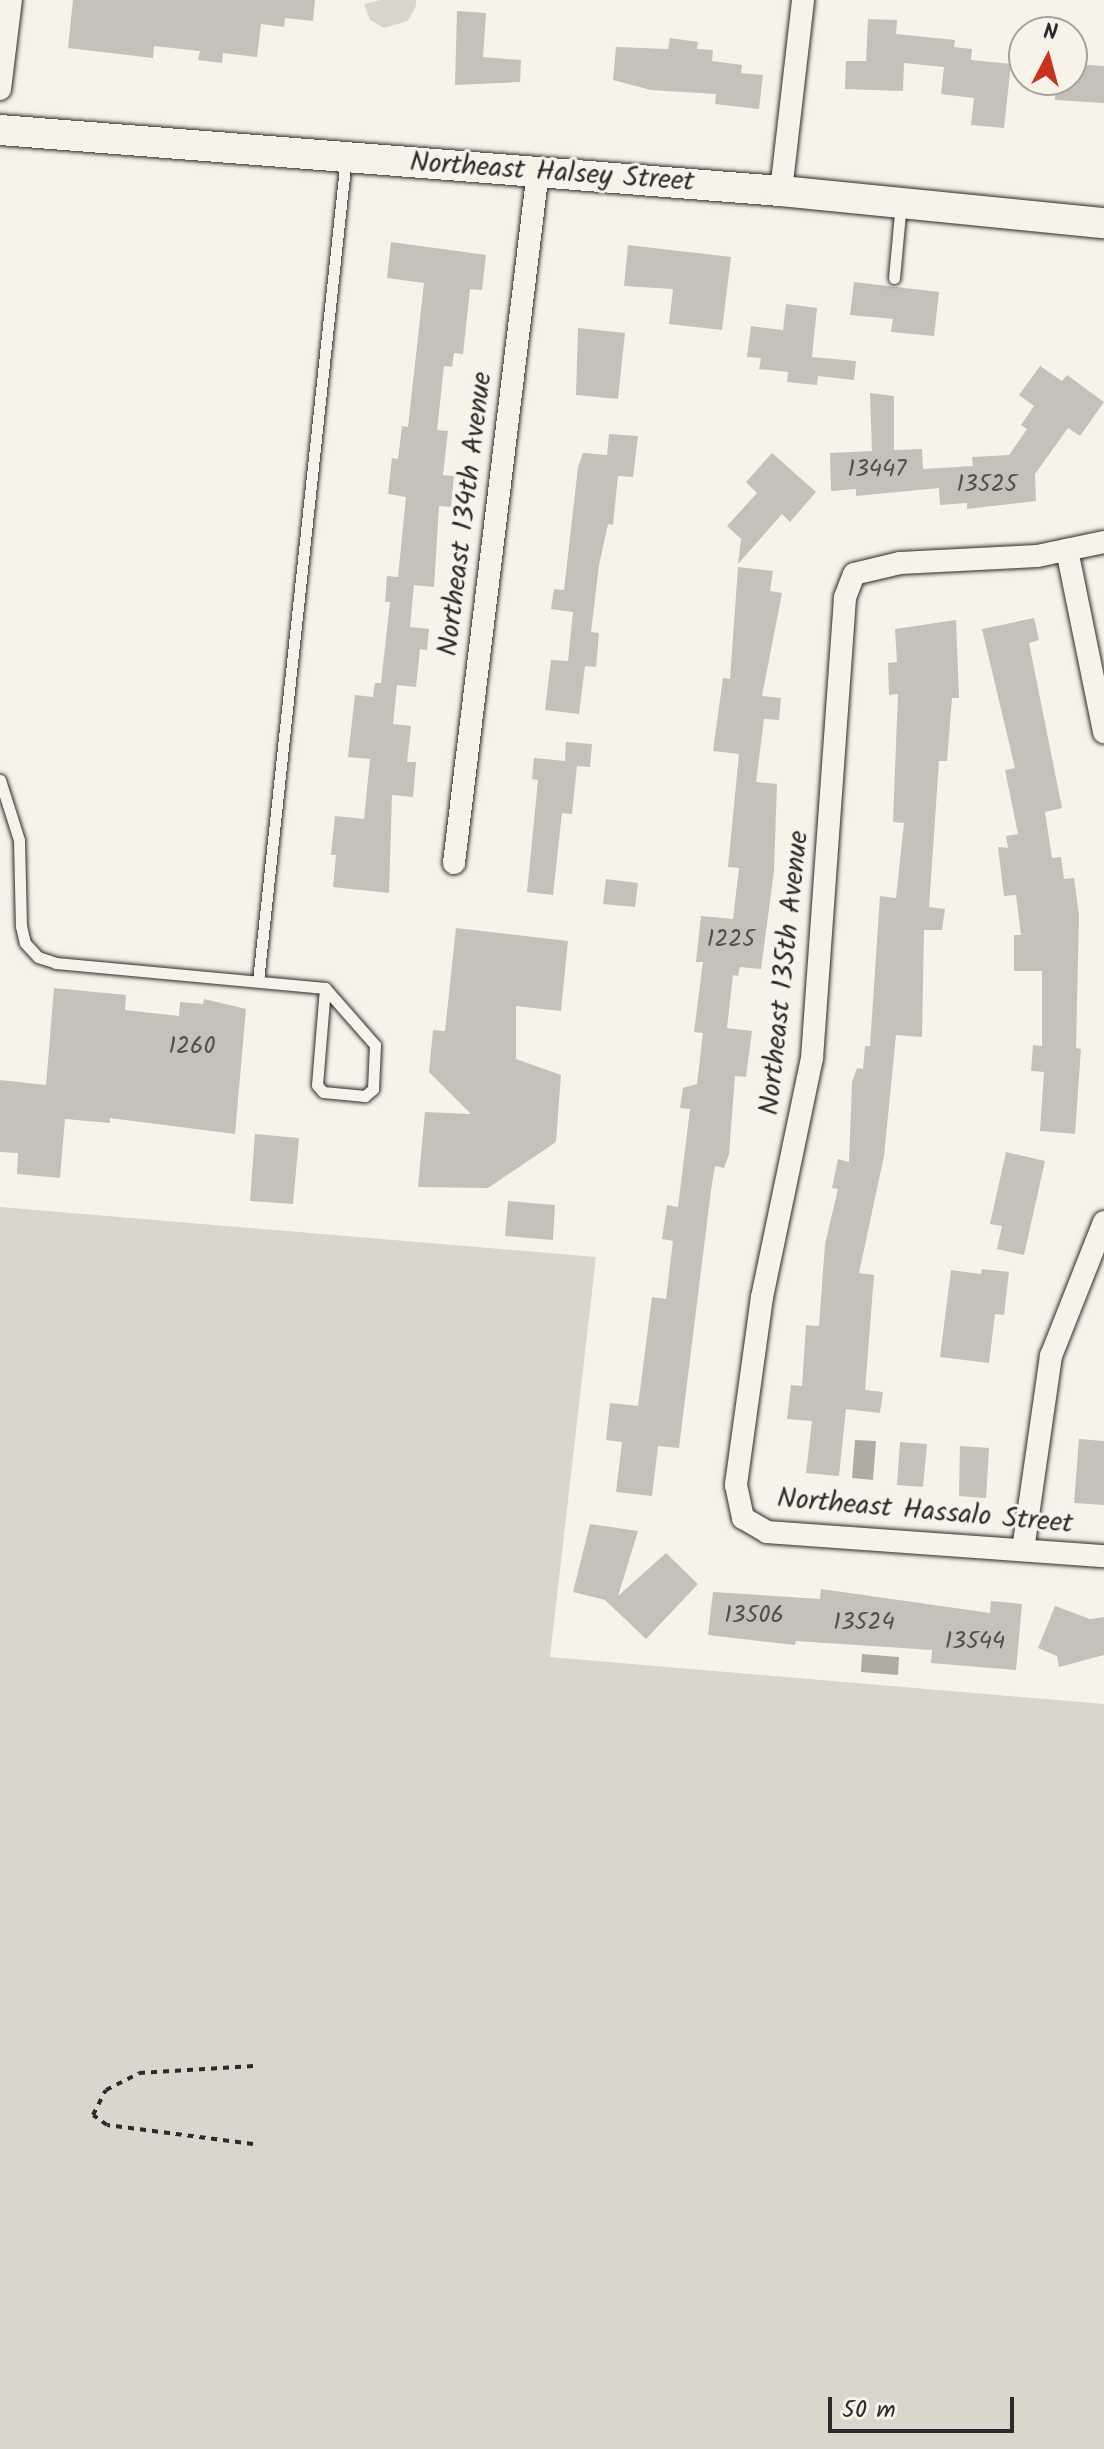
<!DOCTYPE html>
<html>
<head>
<meta charset="utf-8">
<style>
  body { margin:0 }
  #map { position:relative; width:1104px; height:2449px; overflow:hidden; background:#f7f3e8; font-family:Kalam,sans-serif }
  div>[style] { position:absolute }
  .green>* { inset:0; background:#dad6cc }
  .water>* { inset:0; background:#afaca4 }
  .building>* { inset:0; background:#c4c1b9 }
  .path>* { height:4px; margin-top:-2px; transform-origin:0; background:repeating-linear-gradient(90deg,#2b2b2b 0 6px,transparent 0 12px) }
  .roads { filter:drop-shadow(0 0 2px #2b2b2b) drop-shadow(0 0 2px #2b2b2b) }
  .lane>* { height:11px; margin:-5.5px; padding:0 5.5px; transform-origin:5.5px; border-radius:5.5px; background:#f7f3e8 }
  .street>* { height:22px; margin:-11px; padding:0 11px; transform-origin:11px; border-radius:11px; background:#f7f3e8 }
  .secondary>* { height:30px; margin:-15px; padding:0 15px; transform-origin:15px; border-radius:15px; background:#f7f3e8 }
  span { translate:-50% -50%; white-space:nowrap; text-align:center; line-height:1.15; -webkit-text-stroke:6px #f7f3e8; paint-order:stroke }
  .number-label { font-size:24px; color:#51504e }
  .number-label span { -webkit-text-stroke-width:0 }
  .street-label { font-size:28px; color:#2b2b2b }
  .north { position:absolute; left:1008px; top:16px; width:80px; height:80px; box-sizing:border-box; background:#f7f3e8; border:2px solid #a5a39c; border-radius:50%; rotate:6deg; font-size:22px; font-weight:700; line-height:32px; text-align:center; color:#2b2b2b }
  .north::after { content:''; display:block; margin:auto; width:28px; height:36px; background:#c8321e; clip-path:polygon(50% 0,100% 100%,50% 72%,0 100%) }
  .scale { position:absolute; left:828px; top:2397px; width:186px; height:36px; box-sizing:border-box; border:4px solid #2b2b2b; border-top:0; padding-left:10px; font-size:24px; line-height:28px; white-space:nowrap; color:#2b2b2b; -webkit-text-stroke:6px #f7f3e8; paint-order:stroke }
</style>
</head>
<body>
<div id="map">
  <div class="green">
    <i style="clip-path:polygon(380px 0,416px 0,416px 6px,408px 21px,384px 28px,370px 20px,364px 4px)"></i>
    <i style="clip-path:polygon(0 1207px,596px 1257px,550px 1657px,1104px 1704px,1104px 2449px,0 2449px)"></i>
  </div>
  <div class="water">
    <i style="clip-path:polygon(855px 1440px,876px 1441px,873px 1480px,852px 1478px)"></i>
    <i style="clip-path:polygon(862px 1654px,899px 1657px,898px 1675px,861px 1672px)"></i>
  </div>
  <div class="building">
    <i style="clip-path:polygon(73px 0,315px 0,313px 21px,285px 18px,284px 27px,261px 24px,257px 57px,223px 53px,222px 63px,198px 60px,200px 51px,154px 46px,153px 58px,68px 48px)"></i>
    <i style="clip-path:polygon(457px 11px,486px 13px,483px 57px,521px 60px,520px 82px,455px 85px)"></i>
    <i style="clip-path:polygon(868px 19px,897px 20px,896px 34px,955px 40px,954px 47px,972px 49px,971px 60px,1011px 64px,1004px 128px,971px 125px,974px 98px,941px 94px,944px 67px,904px 63px,903px 91px,845px 89px,846px 61px,866px 61px)"></i>
    <i style="clip-path:polygon(670px 38px,698px 42px,697px 49px,713px 50px,712px 61px,742px 65px,741px 73px,763px 75px,759px 109px,715px 104px,716px 94px,651px 90px,613px 80px,616px 47px,668px 49px)"></i>
    <i style="clip-path:polygon(1072px 64px,1104px 66px,1104px 103px,1055px 100px,1056px 80px,1072px 80px)"></i>
    <i style="clip-path:polygon(391px 242px,486px 255px,482px 290px,470px 289px,463px 354px,454px 353px,452px 367px,444px 366px,437px 430px,448px 431px,443px 475px,454px 476px,451px 507px,439px 506px,434px 587px,414px 585px,410px 627px,429px 629px,427px 650px,420px 649px,416px 687px,397px 685px,393px 724px,411px 726px,407px 762px,416px 762px,413px 797px,392px 795px,389px 893px,333px 887px,336px 855px,331px 855px,335px 816px,364px 819px,370px 759px,348px 757px,355px 695px,373px 697px,375px 683px,381px 683px,390px 602px,385px 602px,387px 576px,398px 577px,406px 497px,388px 494px,392px 458px,398px 459px,402px 426px,408px 427px,424px 283px,387px 278px)"></i>
    <i style="clip-path:polygon(628px 245px,731px 257px,722px 330px,669px 324px,673px 289px,624px 286px)"></i>
    <i style="clip-path:polygon(854px 282px,939px 292px,934px 336px,891px 332px,893px 319px,850px 315px)"></i>
    <i style="clip-path:polygon(786px 304px,817px 308px,812px 357px,856px 361px,854px 380px,818px 376px,817px 385px,787px 382px,788px 372px,759px 369px,761px 358px,747px 357px,751px 326px,783px 330px)"></i>
    <i style="clip-path:polygon(578px 328px,625px 333px,618px 399px,576px 395px)"></i>
    <i style="clip-path:polygon(1040px 366px,1062px 381px,1067px 375px,1104px 402px,1080px 436px,1068px 428px,1035px 474px,1036px 501px,967px 509px,967px 503px,940px 505px,939px 488px,856px 496px,856px 489px,831px 491px,830px 453px,872px 451px,870px 393px,894px 396px,894px 450px,922px 449px,923px 469px,973px 466px,972px 457px,1009px 455px,1027px 429px,1021px 425px,1034px 406px,1019px 395px)"></i>
    <i style="clip-path:polygon(609px 434px,638px 436px,633px 477px,618px 476px,613px 525px,608px 524px,599px 565px,591px 632px,599px 633px,596px 667px,585px 666px,579px 714px,545px 710px,551px 660px,568px 661px,573px 612px,551px 609px,554px 589px,564px 590px,578px 467px,583px 453px,607px 455px)"></i>
    <i style="clip-path:polygon(772px 453px,816px 492px,790px 522px,782px 514px,738px 564px,741px 539px,727px 526px,757px 493px,746px 482px)"></i>
    <i style="clip-path:polygon(738px 567px,773px 571px,770px 591px,782px 593px,762px 696px,781px 698px,779px 720px,764px 719px,756px 782px,777px 784px,774px 871px,761px 969px,740px 967px,738px 976px,733px 975px,727px 1028px,752px 1031px,746px 1077px,735px 1076px,729px 1154px,724px 1168px,715px 1166px,711px 1190px,679px 1448px,658px 1446px,652px 1496px,616px 1492px,622px 1442px,606px 1440px,610px 1403px,638px 1406px,652px 1297px,666px 1299px,673px 1241px,662px 1239px,667px 1205px,678px 1207px,690px 1109px,680px 1108px,683px 1088px,697px 1084px,703px 1033px,694px 1032px,703px 962px,696px 962px,701px 916px,733px 919px,739px 868px,728px 867px,739px 754px,713px 751px,723px 678px,730px 679px)"></i>
    <i style="clip-path:polygon(1034px 618px,1039px 640px,1029px 643px,1062px 808px,1045px 812px,1052px 858px,1061px 857px,1064px 879px,1074px 878px,1079px 915px,1076px 1048px,1081px 1049px,1075px 1134px,1040px 1131px,1044px 1072px,1031px 1071px,1033px 1045px,1042px 1046px,1042px 971px,1014px 971px,1014px 935px,1021px 935px,1016px 895px,1004px 896px,998px 847px,1008px 848px,1006px 836px,1018px 834px,1005px 770px,1015px 768px,982px 629px)"></i>
    <i style="clip-path:polygon(956px 620px,959px 698px,952px 698px,947px 761px,939px 761px,929px 907px,945px 909px,942px 930px,924px 930px,922px 1037px,896px 1035px,884px 1156px,859px 1273px,874px 1275px,865px 1390px,883px 1392px,880px 1413px,846px 1409px,839px 1476px,806px 1473px,812px 1421px,787px 1419px,791px 1385px,802px 1386px,806px 1325px,819px 1326px,825px 1244px,838px 1189px,832px 1188px,838px 1159px,849px 1162px,852px 1082px,857px 1068px,863px 1069px,865px 1046px,870px 1046px,880px 896px,896px 898px,904px 823px,893px 822px,898px 694px,889px 695px,888px 663px,897px 662px,895px 629px)"></i>
    <i style="clip-path:polygon(566px 742px,592px 744px,590px 767px,577px 766px,572px 814px,562px 813px,553px 895px,527px 892px,538px 780px,532px 779px,534px 758px,565px 761px)"></i>
    <i style="clip-path:polygon(606px 879px,638px 883px,635px 907px,603px 904px)"></i>
    <i style="clip-path:polygon(456px 928px,568px 941px,561px 1011px,516px 1006px,516px 1059px,561px 1075px,556px 1142px,488px 1188px,418px 1187px,425px 1112px,471px 1114px,429px 1072px,433px 1030px,445px 1031px)"></i>
    <i style="clip-path:polygon(54px 988px,126px 995px,125px 1010px,179px 1016px,180px 1002px,203px 1004px,204px 999px,246px 1009px,235px 1134px,110px 1118px,110px 1123px,65px 1119px,60px 1178px,17px 1174px,18px 1153px,0 1152px,0 1080px,46px 1085px)"></i>
    <i style="clip-path:polygon(255px 1134px,299px 1138px,293px 1204px,250px 1201px)"></i>
    <i style="clip-path:polygon(1006px 1152px,1045px 1161px,1024px 1255px,997px 1249px,1002px 1226px,990px 1224px)"></i>
    <i style="clip-path:polygon(508px 1201px,555px 1205px,553px 1240px,505px 1236px)"></i>
    <i style="clip-path:polygon(982px 1269px,1009px 1272px,1004px 1315px,995px 1314px,989px 1363px,940px 1357px,951px 1270px,981px 1274px)"></i>
    <i style="clip-path:polygon(1079px 1439px,1104px 1441px,1104px 1505px,1074px 1503px)"></i>
    <i style="clip-path:polygon(900px 1442px,927px 1444px,923px 1487px,897px 1485px)"></i>
    <i style="clip-path:polygon(960px 1446px,989px 1448px,986px 1498px,959px 1496px)"></i>
    <i style="clip-path:polygon(590px 1524px,638px 1531px,618px 1596px,666px 1553px,698px 1584px,646px 1639px,605px 1600px,573px 1592px)"></i>
    <i style="clip-path:polygon(821px 1589px,990px 1613px,991px 1601px,1022px 1604px,1016px 1670px,931px 1663px,932px 1650px,796px 1641px,795px 1645px,708px 1635px,713px 1592px,820px 1599px)"></i>
    <i style="clip-path:polygon(1055px 1606px,1090px 1619px,1104px 1617px,1104px 1655px,1059px 1667px,1057px 1656px,1038px 1648px)"></i>
  </div>
  <div class="path">
    <i style="left:253px;top:2144px;width:147px;rotate:-172.6deg"></i>
    <i style="left:107px;top:2125px;width:17px;rotate:-144deg"></i>
    <i style="left:93px;top:2115px;width:28px;rotate:-63deg"></i>
    <i style="left:106px;top:2090px;width:37px;rotate:-27deg"></i>
    <i style="left:139px;top:2073px;width:115px;rotate:-3.5deg"></i>
  </div>
  <div class="roads">
    <div class="lane">
      <i style="left:894px;top:278px;width:75px;rotate:-84.7deg"></i>
      <i style="left:0;top:780px;width:63px;rotate:72.4deg"></i>
      <i style="left:19px;top:840px;width:86px;rotate:88.7deg"></i>
      <i style="left:21px;top:926px;width:17px;rotate:77deg"></i>
      <i style="left:25px;top:943px;width:19px;rotate:47deg"></i>
      <i style="left:38px;top:957px;width:19px;rotate:18deg"></i>
      <i style="left:56px;top:963px;width:270px;rotate:5.3deg"></i>
      <i style="left:325px;top:988px;width:76px;rotate:48.7deg"></i>
      <i style="left:375px;top:1045px;width:44px;rotate:92.6deg"></i>
      <i style="left:373px;top:1089px;width:11px;rotate:139deg"></i>
      <i style="left:365px;top:1096px;width:42px;rotate:-174.6deg"></i>
      <i style="left:323px;top:1092px;width:9px;rotate:-131deg"></i>
      <i style="left:317px;top:1085px;width:97px;rotate:-85.3deg"></i>
      <i style="left:258px;top:981px;width:828px;rotate:-83.9deg"></i>
    </div>
    <div class="street">
      <i style="left:0;top:89px;width:90px;rotate:-83deg"></i>
      <i style="left:781px;top:191px;width:192px;rotate:-83.4deg"></i>
      <i style="left:1104px;top:542px;width:68px;rotate:168.2deg"></i>
      <i style="left:1037px;top:556px;width:137px;rotate:177.1deg"></i>
      <i style="left:900px;top:563px;width:47px;rotate:166.6deg"></i>
      <i style="left:854px;top:574px;width:26px;rotate:111deg"></i>
      <i style="left:845px;top:598px;width:461px;rotate:94.1deg"></i>
      <i style="left:812px;top:1058px;width:244px;rotate:101.8deg"></i>
      <i style="left:762px;top:1297px;width:190px;rotate:97.9deg"></i>
      <i style="left:736px;top:1485px;width:34px;rotate:78deg"></i>
      <i style="left:743px;top:1518px;width:28px;rotate:30deg"></i>
      <i style="left:767px;top:1532px;width:338px;rotate:4.1deg"></i>
      <i style="left:1067px;top:550px;width:186px;rotate:78.5deg"></i>
      <i style="left:454px;top:863px;width:697px;rotate:-83.08deg"></i>
      <i style="left:1023px;top:1550px;width:196px;rotate:-81.8deg"></i>
      <i style="left:1051px;top:1356px;width:144px;rotate:-68.4deg"></i>
    </div>
    <div class="secondary">
      <i style="left:0;top:130px;width:783px;rotate:4.47deg"></i>
      <i style="left:781px;top:191px;width:325px;rotate:5.7deg"></i>
    </div>
  </div>
  <div class="number-label">
    <span style="left:877px;top:470px">13447</span>
    <span style="left:987px;top:485px">13525</span>
    <span style="left:731px;top:940px">1225</span>
    <span style="left:192px;top:1047px">1260</span>
    <span style="left:754px;top:1616px">13506</span>
    <span style="left:864px;top:1623px">13524</span>
    <span style="left:975px;top:1642px">13544</span>
  </div>
  <div class="street-label">
    <span style="left:552px;top:173px;rotate:4deg">Northeast Halsey Street</span>
    <span style="left:466px;top:514px;rotate:-83deg">Northeast 134th Avenue</span>
    <span style="left:785px;top:973px;rotate:-84deg">Northeast 135th Avenue</span>
    <span style="left:925px;top:1512px;rotate:5deg">Northeast Hassalo Street</span>
  </div>
  <div class="north">N</div>
  <div class="scale">50 m</div>
</div>
</body>
</html>
